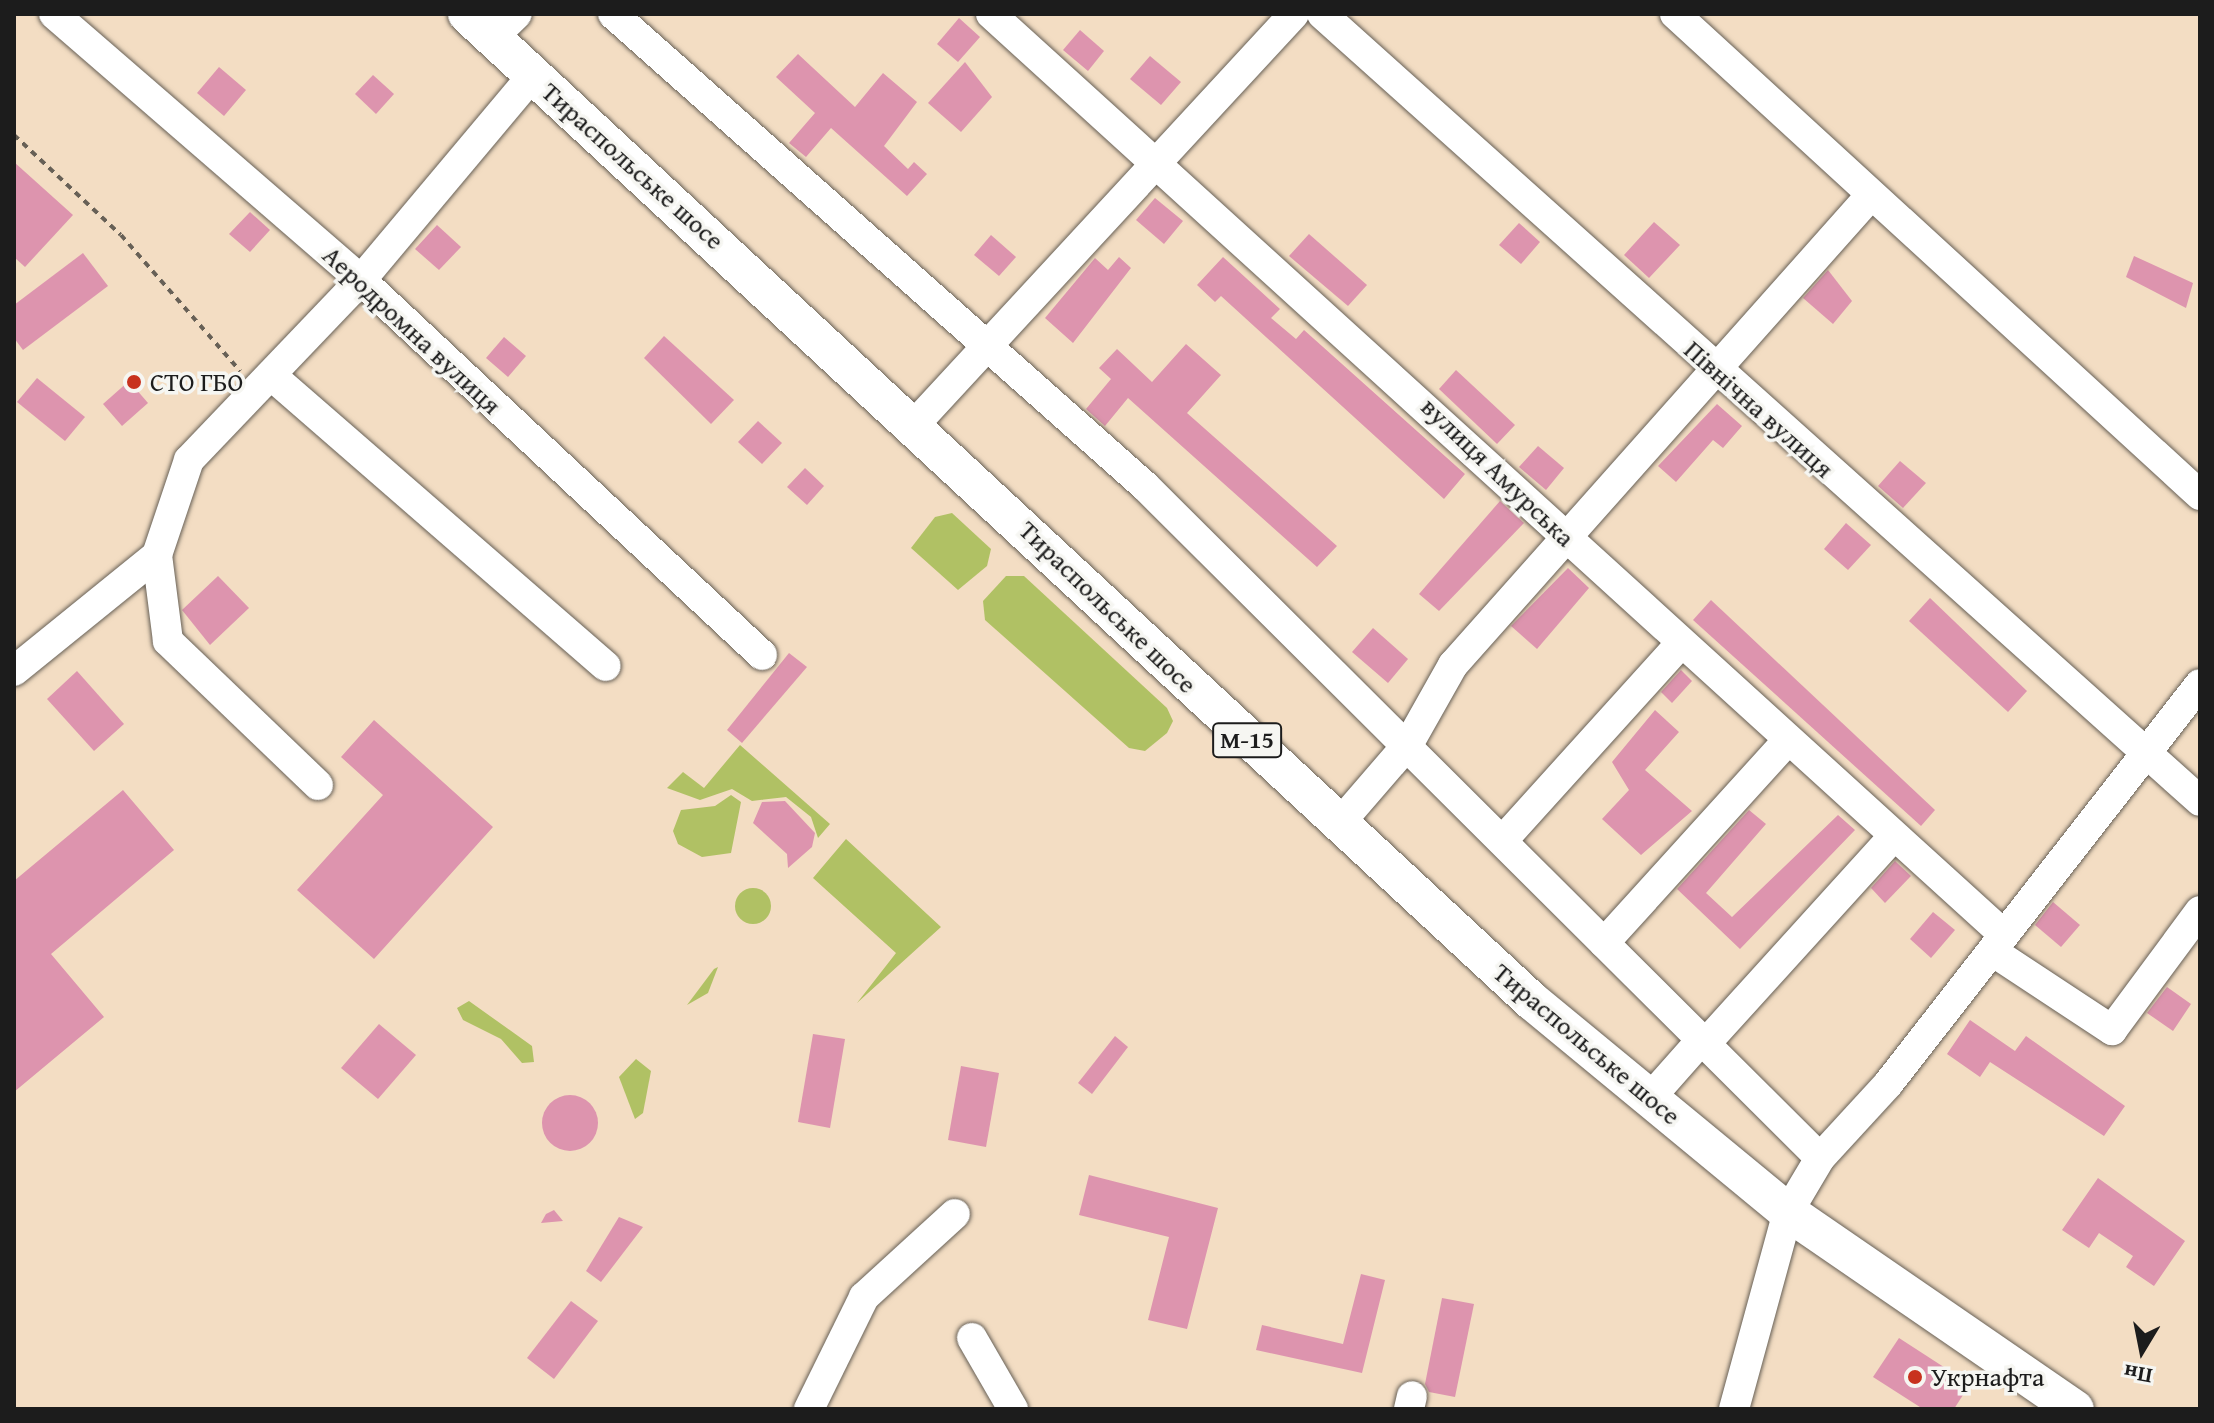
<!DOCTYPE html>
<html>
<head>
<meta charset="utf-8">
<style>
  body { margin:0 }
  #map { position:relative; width:2214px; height:1423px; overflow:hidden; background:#f3ddc3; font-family:"Gentium Book Plus",serif }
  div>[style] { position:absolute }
  .green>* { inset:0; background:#b0c164 }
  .round { border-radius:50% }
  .building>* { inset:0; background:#dd94ae }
  .path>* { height:4px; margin-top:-2px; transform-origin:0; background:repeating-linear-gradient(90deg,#676056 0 6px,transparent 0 12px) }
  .roads { filter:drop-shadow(0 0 2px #676056) drop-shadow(0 0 2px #676056) }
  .minor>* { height:30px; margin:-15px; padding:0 15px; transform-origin:15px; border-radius:15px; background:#fff }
  .major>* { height:38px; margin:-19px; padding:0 19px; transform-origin:19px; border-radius:19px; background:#fff }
  .dots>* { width:22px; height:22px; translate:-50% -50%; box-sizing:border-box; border:4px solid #f6f6f2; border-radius:50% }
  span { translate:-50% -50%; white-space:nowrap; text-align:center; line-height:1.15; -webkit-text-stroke:7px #f6f6f2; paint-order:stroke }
  .shield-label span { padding:2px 6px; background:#f6f6f2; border:2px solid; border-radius:6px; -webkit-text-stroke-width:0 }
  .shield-label { font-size:24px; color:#1c1c1c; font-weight:700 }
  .street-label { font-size:26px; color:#1c1c1c }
  .poi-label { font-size:26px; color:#1c1c1c }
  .left { translate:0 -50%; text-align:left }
  .frame { position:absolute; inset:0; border:16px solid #1c1c1c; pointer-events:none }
  .north { position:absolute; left:2102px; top:1311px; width:80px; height:80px; -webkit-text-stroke:6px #f6f6f2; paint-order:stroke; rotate:190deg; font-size:22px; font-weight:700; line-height:32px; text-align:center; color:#1c1c1c }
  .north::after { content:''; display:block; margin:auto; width:28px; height:36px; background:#1c1c1c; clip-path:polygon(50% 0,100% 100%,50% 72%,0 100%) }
</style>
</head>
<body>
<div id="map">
  <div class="green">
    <i style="clip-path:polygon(952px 513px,991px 549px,987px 566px,958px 590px,911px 548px,935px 517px)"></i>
    <i style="clip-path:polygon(1006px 576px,1024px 576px,1167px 708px,1173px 721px,1167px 733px,1145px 751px,1129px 748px,985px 620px,983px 601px)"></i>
    <i style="clip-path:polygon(740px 745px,830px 824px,818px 838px,811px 817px,786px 797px,752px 801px,732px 789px,700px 800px,667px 788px,683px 772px,704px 788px)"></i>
    <i style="clip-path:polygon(731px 795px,741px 802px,731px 853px,702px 857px,678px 844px,673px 831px,681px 810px,715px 806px)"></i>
    <i style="clip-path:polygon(846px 839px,941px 927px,857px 1003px,896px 953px,813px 878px)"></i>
    <i class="round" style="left:735px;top:888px;width:36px;height:36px"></i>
    <i style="clip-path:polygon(718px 967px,708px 993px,687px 1005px,714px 969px)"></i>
    <i style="clip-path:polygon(469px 1001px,532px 1046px,534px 1062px,522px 1063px,501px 1039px,463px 1020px,457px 1008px)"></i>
    <i style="clip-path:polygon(636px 1059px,651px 1071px,643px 1113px,635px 1119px,619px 1077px)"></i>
  </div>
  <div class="building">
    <i style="clip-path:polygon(959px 18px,980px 37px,958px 62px,937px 44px)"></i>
    <i style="clip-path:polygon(1080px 30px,1104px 51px,1088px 71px,1063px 50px)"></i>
    <i style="clip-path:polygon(798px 54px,855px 107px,883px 73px,917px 102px,884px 146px,908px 169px,914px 162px,927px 174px,907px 196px,831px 128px,806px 157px,789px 143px,815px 113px,776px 77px)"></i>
    <i style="clip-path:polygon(1150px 56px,1181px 82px,1161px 105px,1130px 79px)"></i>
    <i style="clip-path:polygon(965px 62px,992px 97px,961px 132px,928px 103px)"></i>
    <i style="clip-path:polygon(219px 67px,246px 90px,224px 116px,197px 93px)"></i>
    <i style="clip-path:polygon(373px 75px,394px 94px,376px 114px,355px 94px)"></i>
    <i style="clip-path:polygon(14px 162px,73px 215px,25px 267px,14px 257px)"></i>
    <i style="clip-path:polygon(1155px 198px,1183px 221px,1164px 244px,1136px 220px)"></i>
    <i style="clip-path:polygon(250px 212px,270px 230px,250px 252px,229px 234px)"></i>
    <i style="clip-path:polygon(1654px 222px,1680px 245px,1649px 278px,1624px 255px)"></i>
    <i style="clip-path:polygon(1519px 223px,1540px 242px,1521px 264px,1499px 245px)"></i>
    <i style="clip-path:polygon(437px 225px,461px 247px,439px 270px,415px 249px)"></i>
    <i style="clip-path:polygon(1309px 234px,1367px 285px,1348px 306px,1289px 256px)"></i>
    <i style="clip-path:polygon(991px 235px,1016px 257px,999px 276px,974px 255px)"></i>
    <i style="clip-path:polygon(83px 253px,108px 286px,23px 350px,14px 338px,14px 305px)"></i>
    <i style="clip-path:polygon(2134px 256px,2193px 283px,2186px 308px,2126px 277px)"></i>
    <i style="clip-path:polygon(1119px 257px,1131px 268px,1073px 343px,1045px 318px,1095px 258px,1108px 270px)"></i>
    <i style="clip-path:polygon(1223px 257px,1280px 309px,1271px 318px,1296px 339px,1304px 330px,1465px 474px,1444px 499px,1221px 296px,1215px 302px,1197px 285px)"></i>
    <i style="clip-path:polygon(1828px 270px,1852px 301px,1833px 324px,1803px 298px)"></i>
    <i style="clip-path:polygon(664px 336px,734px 400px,711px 424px,644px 358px)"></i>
    <i style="clip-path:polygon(504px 337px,526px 356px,508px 377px,486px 358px)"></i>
    <i style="clip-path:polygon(1186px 344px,1221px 375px,1187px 413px,1337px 546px,1317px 567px,1128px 398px,1105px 426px,1086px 409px,1111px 379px,1099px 368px,1117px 349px,1152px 382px)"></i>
    <i style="clip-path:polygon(1456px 370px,1515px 425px,1497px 444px,1439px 389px)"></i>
    <i style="clip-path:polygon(37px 378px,85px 417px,65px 441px,17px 402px)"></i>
    <i style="clip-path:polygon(129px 381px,148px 403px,122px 426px,103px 404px)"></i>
    <i style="clip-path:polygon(1717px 404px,1742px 426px,1723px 448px,1713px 440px,1676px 482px,1658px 466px)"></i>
    <i style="clip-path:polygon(758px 421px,782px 443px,762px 464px,738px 442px)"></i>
    <i style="clip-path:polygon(1538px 446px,1564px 468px,1546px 490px,1519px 467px)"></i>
    <i style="clip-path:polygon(1900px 461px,1926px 483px,1903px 508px,1878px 486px)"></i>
    <i style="clip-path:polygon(805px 468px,824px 486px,807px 505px,787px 487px)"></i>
    <i style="clip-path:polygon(1500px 501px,1524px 523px,1439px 611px,1419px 594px)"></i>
    <i style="clip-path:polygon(1846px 523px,1871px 545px,1848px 570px,1824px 549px)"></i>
    <i style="clip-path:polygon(1568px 568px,1589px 588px,1537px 649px,1511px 626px)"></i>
    <i style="clip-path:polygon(218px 576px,249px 608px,210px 645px,182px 610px)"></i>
    <i style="clip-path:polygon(1930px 598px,2027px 691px,2008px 712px,1909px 621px)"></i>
    <i style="clip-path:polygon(1711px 600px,1935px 810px,1921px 826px,1693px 620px)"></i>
    <i style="clip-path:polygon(1373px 628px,1408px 659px,1388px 683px,1352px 652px)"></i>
    <i style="clip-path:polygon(789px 653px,807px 667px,742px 743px,727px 730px)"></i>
    <i style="clip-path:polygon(1681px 670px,1692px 681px,1672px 703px,1661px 692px)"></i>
    <i style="clip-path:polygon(77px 671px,124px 724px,94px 751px,47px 699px)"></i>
    <i style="clip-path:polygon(1655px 710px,1679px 732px,1645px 770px,1692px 811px,1641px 855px,1602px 819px,1629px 790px,1612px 762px)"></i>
    <i style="clip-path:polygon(374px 720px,493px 827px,374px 959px,297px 890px,383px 795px,341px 757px)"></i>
    <i style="clip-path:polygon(123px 790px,174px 850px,51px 954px,104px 1017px,14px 1092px,14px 881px)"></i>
    <i style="clip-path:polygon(785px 801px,815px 833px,812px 847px,788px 868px,787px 854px,753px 823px,762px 802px)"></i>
    <i style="clip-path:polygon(1749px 810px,1766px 824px,1706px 893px,1732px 917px,1838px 815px,1855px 830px,1740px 949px,1677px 889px)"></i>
    <i style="clip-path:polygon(1895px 861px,1911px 876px,1885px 903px,1871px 888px)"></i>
    <i style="clip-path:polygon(2053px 902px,2080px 925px,2061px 947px,2035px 925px)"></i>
    <i style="clip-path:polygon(1933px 912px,1955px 930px,1931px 958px,1910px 939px)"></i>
    <i style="clip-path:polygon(2167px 987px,2191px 1004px,2173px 1031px,2147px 1013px)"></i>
    <i style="clip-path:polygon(1970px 1020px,2015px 1051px,2026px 1036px,2125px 1106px,2104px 1136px,1990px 1062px,1980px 1077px,1947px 1054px)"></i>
    <i style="clip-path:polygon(379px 1024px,416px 1055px,378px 1099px,341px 1068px)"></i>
    <i style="clip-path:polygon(813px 1034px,845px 1039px,830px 1128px,798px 1122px)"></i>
    <i style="clip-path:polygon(1115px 1036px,1128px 1047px,1092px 1094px,1078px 1083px)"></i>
    <i style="clip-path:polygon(961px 1066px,999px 1073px,986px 1147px,948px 1140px)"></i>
    <i class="round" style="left:542px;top:1095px;width:56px;height:56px"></i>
    <i style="clip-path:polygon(1089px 1175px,1218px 1208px,1187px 1329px,1148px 1320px,1169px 1237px,1079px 1215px)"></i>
    <i style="clip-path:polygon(2098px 1178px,2185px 1241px,2154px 1286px,2126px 1267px,2133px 1256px,2099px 1233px,2089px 1248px,2062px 1230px)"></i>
    <i style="clip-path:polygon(554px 1210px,563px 1221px,541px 1223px,546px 1214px)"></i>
    <i style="clip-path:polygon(619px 1217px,643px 1227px,601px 1282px,586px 1271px)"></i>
    <i style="clip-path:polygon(1361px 1274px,1385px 1280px,1362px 1373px,1256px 1350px,1262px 1325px,1343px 1344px)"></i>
    <i style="clip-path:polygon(1442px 1298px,1474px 1304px,1455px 1397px,1429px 1392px,1425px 1384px)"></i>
    <i style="clip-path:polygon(571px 1301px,598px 1321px,554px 1379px,527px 1358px)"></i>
    <i style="clip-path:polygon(1899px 1338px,1970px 1384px,1954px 1409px,1923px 1409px,1873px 1377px)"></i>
  </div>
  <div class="path">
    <i style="left:14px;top:135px;width:146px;rotate:43.1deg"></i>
    <i style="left:121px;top:235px;width:181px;rotate:48.8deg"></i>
  </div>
  <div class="roads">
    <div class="minor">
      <i style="left:54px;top:14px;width:406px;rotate:40.9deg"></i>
      <i style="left:361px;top:280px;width:549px;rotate:43.08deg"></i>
      <i style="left:613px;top:14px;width:711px;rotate:41.58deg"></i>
      <i style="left:1145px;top:486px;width:952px;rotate:44.87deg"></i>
      <i style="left:991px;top:14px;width:1368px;rotate:42.27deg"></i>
      <i style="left:1322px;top:14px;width:1179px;rotate:41.87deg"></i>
      <i style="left:1675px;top:14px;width:712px;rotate:42.5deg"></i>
      <i style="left:493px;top:37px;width:33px;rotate:-44deg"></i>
      <i style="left:272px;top:376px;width:442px;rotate:41deg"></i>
      <i style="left:915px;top:424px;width:558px;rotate:-47.25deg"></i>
      <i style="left:14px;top:671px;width:184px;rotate:-39deg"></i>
      <i style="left:318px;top:785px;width:208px;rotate:-136.2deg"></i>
      <i style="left:168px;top:641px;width:87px;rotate:-97.3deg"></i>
      <i style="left:157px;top:555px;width:100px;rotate:-71.4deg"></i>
      <i style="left:189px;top:460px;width:249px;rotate:-46.3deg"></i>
      <i style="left:361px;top:280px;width:268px;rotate:-50deg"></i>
      <i style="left:1339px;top:824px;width:107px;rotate:-49.2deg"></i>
      <i style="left:1409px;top:743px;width:90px;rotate:-60.6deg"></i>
      <i style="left:1453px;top:665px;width:629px;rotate:-48.35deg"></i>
      <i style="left:1503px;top:840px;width:266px;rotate:-47.9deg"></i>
      <i style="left:1604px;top:943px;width:274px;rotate:-47.8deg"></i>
      <i style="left:1992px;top:951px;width:144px;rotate:33.4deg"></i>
      <i style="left:2112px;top:1030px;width:148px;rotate:-53.5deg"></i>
      <i style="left:1707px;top:1042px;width:278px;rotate:-47.8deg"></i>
      <i style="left:1650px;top:1098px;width:80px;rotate:-48.5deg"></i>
      <i style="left:972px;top:1338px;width:82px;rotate:60deg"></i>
      <i style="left:809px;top:1409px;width:125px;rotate:-63.8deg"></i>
      <i style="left:864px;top:1297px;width:123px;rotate:-42.4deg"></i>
      <i style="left:1409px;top:1409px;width:13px;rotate:-77deg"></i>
      <i style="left:1734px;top:1409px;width:204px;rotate:-74.7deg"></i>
      <i style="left:1788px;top:1212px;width:63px;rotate:-59.3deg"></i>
      <i style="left:1820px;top:1158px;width:100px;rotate:-47.4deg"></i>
      <i style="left:1888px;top:1084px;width:507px;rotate:-52.05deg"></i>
    </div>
    <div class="major">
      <i style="left:467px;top:14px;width:1453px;rotate:42.83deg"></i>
      <i style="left:1533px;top:1002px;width:330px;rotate:39.5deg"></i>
      <i style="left:1788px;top:1212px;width:348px;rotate:34.5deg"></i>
    </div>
  </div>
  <div class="dots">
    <i style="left:134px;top:382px;background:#c8321e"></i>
    <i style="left:1915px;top:1377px;background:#c8321e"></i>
  </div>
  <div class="shield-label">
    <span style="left:1247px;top:740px">М-15</span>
  </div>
  <div class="street-label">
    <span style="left:633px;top:166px;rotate:42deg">Тираспольське шосе</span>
    <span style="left:412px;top:330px;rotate:43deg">Аеродромна вулиця</span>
    <span style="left:1759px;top:409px;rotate:42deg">Північна вулиця</span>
    <span style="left:1498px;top:472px;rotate:44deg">вулиця Амурська</span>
    <span style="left:1108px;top:607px;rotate:44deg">Тираспольське шосе</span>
    <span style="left:1587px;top:1044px;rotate:40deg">Тираспольське шосе</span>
  </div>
  <div class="poi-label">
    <span class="left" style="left:150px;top:382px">СТО ГБО</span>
    <span class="left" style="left:1931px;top:1377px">Укрнафта</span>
  </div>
  <div class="frame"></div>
  <div class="north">Пн</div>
</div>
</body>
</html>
